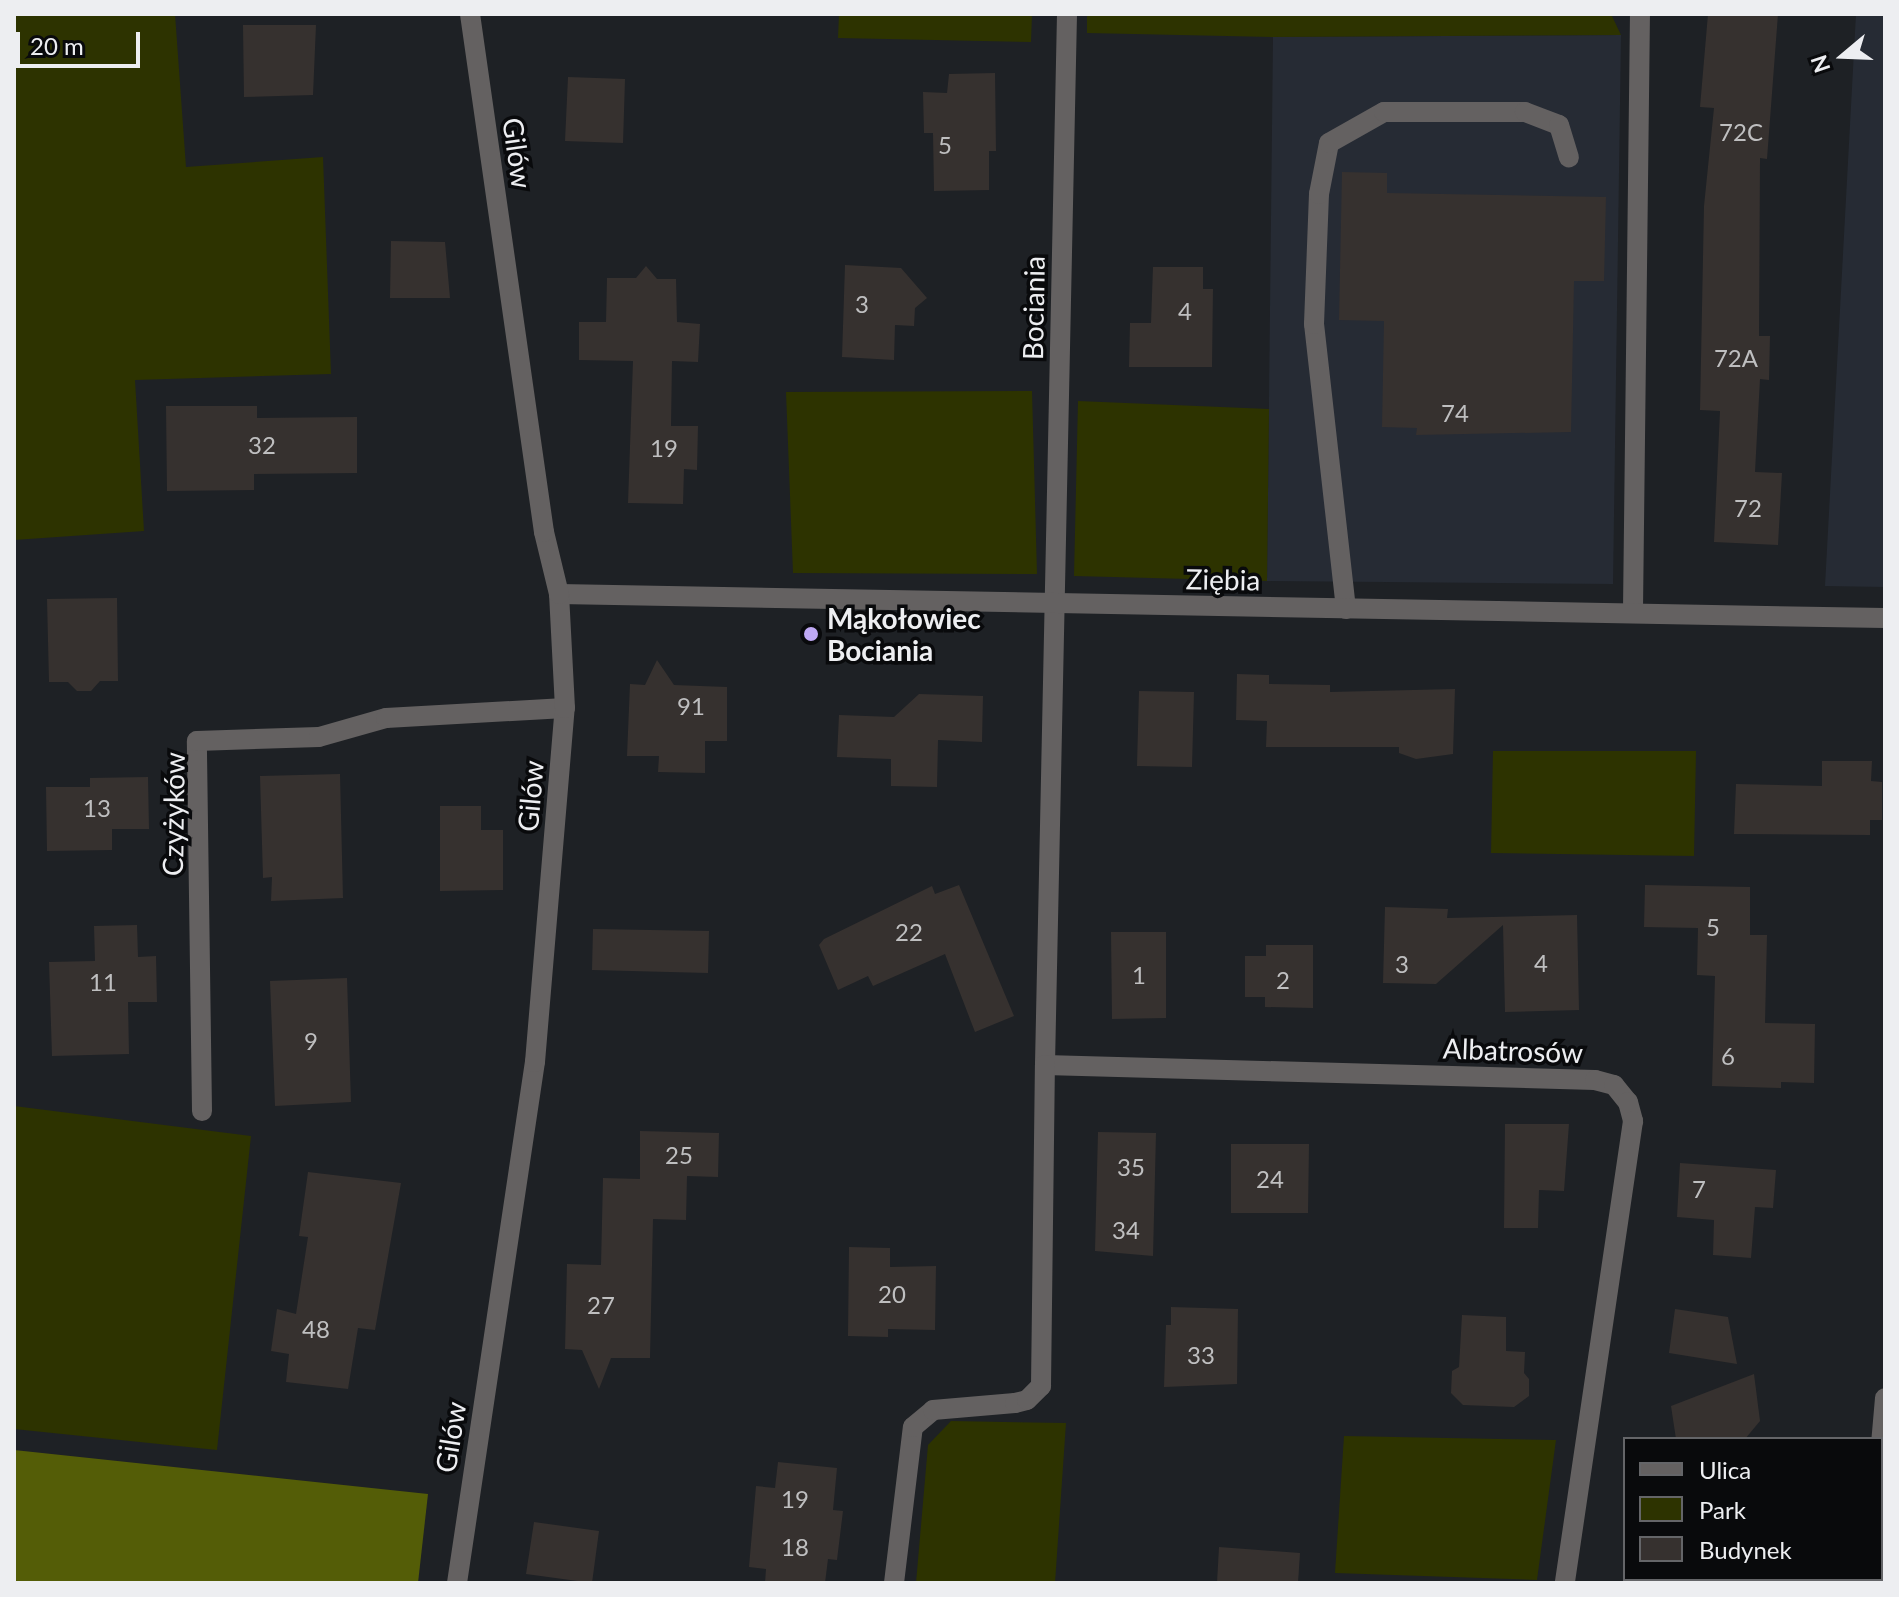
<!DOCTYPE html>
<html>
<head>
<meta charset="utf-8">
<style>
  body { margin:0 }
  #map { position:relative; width:1899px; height:1597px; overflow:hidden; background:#1e2125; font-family:Lato,sans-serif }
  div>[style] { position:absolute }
  .built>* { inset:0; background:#262b34 }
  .green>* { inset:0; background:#2d3300 }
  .forest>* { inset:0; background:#545d07 }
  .building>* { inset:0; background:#36312f }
  .lane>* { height:20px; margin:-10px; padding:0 10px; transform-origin:10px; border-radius:10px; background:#646161 }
  .street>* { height:20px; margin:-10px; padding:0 10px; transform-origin:10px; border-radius:10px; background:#646161 }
  .dots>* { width:22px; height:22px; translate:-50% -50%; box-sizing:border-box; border:4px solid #090a0c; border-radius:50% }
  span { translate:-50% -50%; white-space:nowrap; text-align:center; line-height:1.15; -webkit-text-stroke:7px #090a0c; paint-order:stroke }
  .number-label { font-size:24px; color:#bfbfc0 }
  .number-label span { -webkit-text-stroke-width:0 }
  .street-label { font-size:28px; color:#edeef1 }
  .poi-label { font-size:28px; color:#edeef1; font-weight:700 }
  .left { translate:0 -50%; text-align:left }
  .frame { position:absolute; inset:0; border:16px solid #edeef1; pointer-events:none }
  .legend { position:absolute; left:1623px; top:1437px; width:260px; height:144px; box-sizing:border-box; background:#090a0c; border:2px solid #646568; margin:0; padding:10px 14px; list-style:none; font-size:24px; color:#edeef1 }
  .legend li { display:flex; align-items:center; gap:16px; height:40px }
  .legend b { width:40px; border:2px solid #646568 }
  .north { position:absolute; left:1803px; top:16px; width:80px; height:80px; -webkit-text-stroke:6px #090a0c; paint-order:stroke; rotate:251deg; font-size:22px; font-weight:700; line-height:32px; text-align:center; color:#edeef1 }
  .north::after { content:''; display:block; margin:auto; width:28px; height:36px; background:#edeef1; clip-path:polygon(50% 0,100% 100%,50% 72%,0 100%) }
  .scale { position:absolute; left:16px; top:32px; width:124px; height:36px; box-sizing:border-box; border:4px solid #edeef1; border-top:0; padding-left:10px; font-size:24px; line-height:28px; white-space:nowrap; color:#edeef1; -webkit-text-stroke:6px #090a0c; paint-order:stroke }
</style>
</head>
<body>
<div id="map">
  <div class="built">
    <i style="clip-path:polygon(1856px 14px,1885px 14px,1885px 587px,1825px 586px)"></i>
    <i style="clip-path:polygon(1621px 35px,1613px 584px,1267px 581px,1273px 37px)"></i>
  </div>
  <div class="green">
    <i style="clip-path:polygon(14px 14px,175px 14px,186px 167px,323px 157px,331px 374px,135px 380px,144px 531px,14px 540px)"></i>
    <i style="clip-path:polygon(839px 14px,1032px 14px,1031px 42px,838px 38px)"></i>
    <i style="clip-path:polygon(1087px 14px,1611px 14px,1621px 35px,1273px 37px,1087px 33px)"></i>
    <i style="clip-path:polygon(1032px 391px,1037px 574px,793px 573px,786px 392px)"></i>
    <i style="clip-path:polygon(1078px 401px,1269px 409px,1267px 581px,1074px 576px)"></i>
    <i style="clip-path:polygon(1493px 751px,1696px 751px,1694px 856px,1491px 853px)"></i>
    <i style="clip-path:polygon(14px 1106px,251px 1136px,217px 1450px,14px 1429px)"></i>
    <i style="clip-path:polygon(951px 1421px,1066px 1423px,1055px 1583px,916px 1583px,928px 1445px)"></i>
    <i style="clip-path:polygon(1344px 1436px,1556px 1440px,1537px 1580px,1335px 1573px)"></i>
  </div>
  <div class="forest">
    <i style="clip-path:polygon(14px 1450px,428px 1494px,418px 1583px,14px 1583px)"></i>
  </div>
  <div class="building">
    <i style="clip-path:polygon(1708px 14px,1778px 14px,1767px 159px,1760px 158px,1759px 336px,1770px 336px,1769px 380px,1760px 379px,1755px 472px,1782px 473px,1778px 545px,1714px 542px,1720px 411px,1700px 410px,1704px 206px,1714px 108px,1700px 107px)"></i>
    <i style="clip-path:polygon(243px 25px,316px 25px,313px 95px,244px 97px)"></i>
    <i style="clip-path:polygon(995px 73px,996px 151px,989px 151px,989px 190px,934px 191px,933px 133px,924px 133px,923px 92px,947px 93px,949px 74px)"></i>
    <i style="clip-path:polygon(568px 77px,625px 79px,623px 143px,565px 141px)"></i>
    <i style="clip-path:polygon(1342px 172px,1387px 173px,1387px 193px,1606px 197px,1604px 281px,1574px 281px,1571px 432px,1416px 435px,1417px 428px,1382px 427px,1384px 321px,1339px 320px)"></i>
    <i style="clip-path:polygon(391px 241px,445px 242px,450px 298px,390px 298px)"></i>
    <i style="clip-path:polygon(845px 265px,901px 268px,927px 298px,915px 308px,914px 326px,895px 325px,894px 360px,842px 357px)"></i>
    <i style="clip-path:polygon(646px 266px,657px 279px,676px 279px,677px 322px,700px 324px,698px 362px,672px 361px,671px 426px,698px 426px,697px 470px,684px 469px,683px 504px,628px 503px,633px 361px,579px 360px,579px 322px,606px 322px,607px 278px,636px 278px)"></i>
    <i style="clip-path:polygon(1153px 267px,1203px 267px,1203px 289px,1213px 289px,1212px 367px,1129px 367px,1130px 323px,1151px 323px)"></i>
    <i style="clip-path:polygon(166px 406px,257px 406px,257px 418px,357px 417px,357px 473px,254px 474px,254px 490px,167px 491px)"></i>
    <i style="clip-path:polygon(117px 598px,118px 681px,100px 681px,91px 691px,77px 691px,68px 682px,49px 682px,47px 599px)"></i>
    <i style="clip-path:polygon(657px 660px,674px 685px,727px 687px,727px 741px,705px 741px,705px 773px,658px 772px,659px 756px,627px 756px,630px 684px,645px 685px)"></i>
    <i style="clip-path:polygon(1237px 674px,1269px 675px,1269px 684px,1330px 685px,1330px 692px,1455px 689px,1453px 754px,1416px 759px,1399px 753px,1399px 747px,1266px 747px,1267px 721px,1236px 720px)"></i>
    <i style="clip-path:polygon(1139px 691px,1194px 692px,1192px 767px,1137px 766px)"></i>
    <i style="clip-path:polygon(919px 694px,983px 696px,982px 742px,938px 740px,937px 787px,891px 786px,891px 759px,837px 757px,839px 715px,894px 717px)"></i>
    <i style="clip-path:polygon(1822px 761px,1872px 761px,1871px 781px,1882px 782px,1882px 820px,1870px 820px,1870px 835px,1734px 834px,1736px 784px,1822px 786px)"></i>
    <i style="clip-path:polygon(340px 774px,343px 898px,271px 901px,272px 877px,263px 878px,260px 776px)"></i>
    <i style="clip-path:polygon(148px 777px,149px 829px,112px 829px,112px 850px,47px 851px,46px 787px,90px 787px,90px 778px)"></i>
    <i style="clip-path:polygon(440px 806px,481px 806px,481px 830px,503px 830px,503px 890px,440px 891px)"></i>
    <i style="clip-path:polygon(959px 885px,1014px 1016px,975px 1032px,945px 954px,873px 986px,868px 976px,838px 990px,819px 945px,824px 939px,932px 886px,935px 894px)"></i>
    <i style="clip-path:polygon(1645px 885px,1750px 887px,1750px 935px,1767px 935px,1765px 1023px,1815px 1024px,1814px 1083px,1781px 1082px,1781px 1088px,1712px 1086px,1715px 976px,1697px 975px,1698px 928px,1644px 927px)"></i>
    <i style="clip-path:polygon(1385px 907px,1448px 909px,1447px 918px,1577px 915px,1579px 1010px,1505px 1012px,1503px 925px,1436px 984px,1383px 983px)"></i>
    <i style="clip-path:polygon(137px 925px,138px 957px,156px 956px,157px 1002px,128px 1002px,129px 1054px,52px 1056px,49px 962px,95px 961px,94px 926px)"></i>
    <i style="clip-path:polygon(593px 929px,709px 931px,708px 973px,592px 970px)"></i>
    <i style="clip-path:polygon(1111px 932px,1166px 932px,1166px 1018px,1112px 1019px)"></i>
    <i style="clip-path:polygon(1266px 945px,1313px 945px,1313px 1008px,1265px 1007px,1265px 997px,1245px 997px,1245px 956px,1266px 956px)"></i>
    <i style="clip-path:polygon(347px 978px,351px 1102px,275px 1106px,270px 981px)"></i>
    <i style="clip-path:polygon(1505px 1124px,1569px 1124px,1564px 1191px,1539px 1190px,1538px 1228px,1504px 1228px)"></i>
    <i style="clip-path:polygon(640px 1131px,719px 1133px,718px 1177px,687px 1176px,686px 1220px,653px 1219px,650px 1358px,611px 1358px,599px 1389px,582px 1350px,565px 1349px,567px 1264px,601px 1265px,603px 1178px,640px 1179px)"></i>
    <i style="clip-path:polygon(1098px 1132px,1156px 1133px,1153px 1256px,1095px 1251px)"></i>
    <i style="clip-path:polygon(1231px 1144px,1309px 1144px,1308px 1213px,1231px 1213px)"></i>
    <i style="clip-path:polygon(1680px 1163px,1776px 1170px,1773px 1208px,1755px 1207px,1751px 1258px,1713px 1255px,1714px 1220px,1677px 1217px)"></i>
    <i style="clip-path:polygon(308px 1172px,401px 1183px,375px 1330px,358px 1328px,348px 1389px,286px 1382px,289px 1354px,271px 1351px,277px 1309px,296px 1314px,308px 1237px,299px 1236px)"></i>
    <i style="clip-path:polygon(849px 1247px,890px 1248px,890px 1267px,936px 1266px,935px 1330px,888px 1329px,888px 1337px,848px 1336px)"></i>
    <i style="clip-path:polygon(1171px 1307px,1238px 1309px,1237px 1384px,1164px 1387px,1166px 1325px,1171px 1325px)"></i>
    <i style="clip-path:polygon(1675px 1309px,1728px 1317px,1737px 1364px,1669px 1353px)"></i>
    <i style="clip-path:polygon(1462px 1315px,1506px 1317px,1506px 1351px,1525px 1352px,1524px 1373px,1529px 1379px,1529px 1396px,1514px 1407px,1463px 1405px,1451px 1393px,1452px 1371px,1459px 1367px)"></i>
    <i style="clip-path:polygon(1754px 1374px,1760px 1421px,1745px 1439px,1676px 1439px,1671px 1406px)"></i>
    <i style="clip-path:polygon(778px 1462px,837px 1468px,833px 1510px,843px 1511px,837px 1560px,828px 1559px,825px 1583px,765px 1583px,766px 1569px,749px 1567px,756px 1486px,775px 1488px)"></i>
    <i style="clip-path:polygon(534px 1522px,599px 1531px,592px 1583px,526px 1574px)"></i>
    <i style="clip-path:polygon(1219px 1547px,1300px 1553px,1298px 1583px,1217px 1583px)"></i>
  </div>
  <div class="lane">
    <i style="left:1346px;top:609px;width:287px;rotate:-96.4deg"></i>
    <i style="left:1314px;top:324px;width:130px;rotate:-87.8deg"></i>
    <i style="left:1319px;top:194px;width:52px;rotate:-78.9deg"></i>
    <i style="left:1329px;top:143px;width:63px;rotate:-29.4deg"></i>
    <i style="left:1384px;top:112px;width:141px"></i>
    <i style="left:1525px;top:112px;width:36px;rotate:21deg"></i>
    <i style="left:1559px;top:125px;width:34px;rotate:73deg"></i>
    <i style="left:1633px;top:610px;width:596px;rotate:-89.33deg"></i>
    <i style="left:202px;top:1111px;width:370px;rotate:-90.8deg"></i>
    <i style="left:197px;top:741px;width:122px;rotate:-1.9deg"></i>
    <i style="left:319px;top:737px;width:70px;rotate:-15.8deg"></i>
    <i style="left:386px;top:718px;width:179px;rotate:-3.2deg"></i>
  </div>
  <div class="street">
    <i style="left:1067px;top:14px;width:1051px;rotate:91.2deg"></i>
    <i style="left:1045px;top:1065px;width:550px;rotate:1.56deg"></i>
    <i style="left:1595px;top:1080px;width:20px;rotate:15deg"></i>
    <i style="left:1614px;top:1085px;width:22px;rotate:51deg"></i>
    <i style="left:1628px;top:1102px;width:20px;rotate:75deg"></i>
    <i style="left:1633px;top:1121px;width:467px;rotate:98.4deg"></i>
    <i style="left:559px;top:594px;width:1326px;rotate:1.04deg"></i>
    <i style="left:1881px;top:1444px;width:46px;rotate:-85deg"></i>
    <i style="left:457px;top:1583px;width:527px;rotate:-81.49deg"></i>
    <i style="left:535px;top:1062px;width:355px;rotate:-85.2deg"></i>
    <i style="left:565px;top:708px;width:114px;rotate:-93deg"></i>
    <i style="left:559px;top:594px;width:64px;rotate:-103.6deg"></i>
    <i style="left:544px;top:532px;width:523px;rotate:-98.13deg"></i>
    <i style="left:894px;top:1583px;width:157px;rotate:-83.1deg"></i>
    <i style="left:913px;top:1427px;width:26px;rotate:-40deg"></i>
    <i style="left:933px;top:1410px;width:82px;rotate:-4.9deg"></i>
    <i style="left:1015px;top:1403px;width:12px;rotate:-14deg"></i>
    <i style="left:1027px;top:1400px;width:20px;rotate:-45deg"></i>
    <i style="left:1041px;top:1386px;width:321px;rotate:-89.3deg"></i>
  </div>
  <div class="dots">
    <i style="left:811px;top:634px;background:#bfa9f4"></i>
  </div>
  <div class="number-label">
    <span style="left:1741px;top:132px">72C</span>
    <span style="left:945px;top:145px">5</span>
    <span style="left:862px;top:304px">3</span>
    <span style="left:1185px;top:311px">4</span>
    <span style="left:1736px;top:358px">72A</span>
    <span style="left:1455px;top:413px">74</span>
    <span style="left:262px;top:445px">32</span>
    <span style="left:664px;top:448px">19</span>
    <span style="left:1748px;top:508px">72</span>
    <span style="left:691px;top:706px">91</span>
    <span style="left:97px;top:808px">13</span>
    <span style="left:1713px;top:927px">5</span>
    <span style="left:909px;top:932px">22</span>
    <span style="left:1541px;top:963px">4</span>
    <span style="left:1402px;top:964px">3</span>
    <span style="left:1139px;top:975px">1</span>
    <span style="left:1283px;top:980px">2</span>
    <span style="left:103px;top:982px">11</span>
    <span style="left:311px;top:1041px">9</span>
    <span style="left:1728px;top:1056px">6</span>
    <span style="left:679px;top:1155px">25</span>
    <span style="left:1131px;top:1167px">35</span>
    <span style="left:1270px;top:1179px">24</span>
    <span style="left:1699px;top:1189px">7</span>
    <span style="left:1126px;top:1230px">34</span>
    <span style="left:892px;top:1294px">20</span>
    <span style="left:601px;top:1305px">27</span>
    <span style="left:316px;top:1329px">48</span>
    <span style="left:1201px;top:1355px">33</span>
    <span style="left:795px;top:1499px">19</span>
    <span style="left:795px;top:1547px">18</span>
  </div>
  <div class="street-label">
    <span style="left:518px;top:153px;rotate:82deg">Gilów</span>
    <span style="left:1033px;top:308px;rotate:-89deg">Bociania</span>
    <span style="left:1223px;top:579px;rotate:1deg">Ziębia</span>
    <span style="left:530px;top:796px;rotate:-85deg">Gilów</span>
    <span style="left:173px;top:814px;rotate:-89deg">Czyżyków</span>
    <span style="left:1513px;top:1050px;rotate:2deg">Albatrosów</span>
    <span style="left:450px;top:1437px;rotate:-81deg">Gilów</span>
  </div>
  <div class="poi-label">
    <span class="left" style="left:827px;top:634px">Mąkołowiec<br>Bociania</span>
  </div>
  <div class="frame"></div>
  <ul class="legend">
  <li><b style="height:10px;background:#646161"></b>Ulica</li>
  <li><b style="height:22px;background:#2d3300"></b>Park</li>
  <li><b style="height:22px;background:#36312f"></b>Budynek</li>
  </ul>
  <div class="north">N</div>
  <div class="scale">20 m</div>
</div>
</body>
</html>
